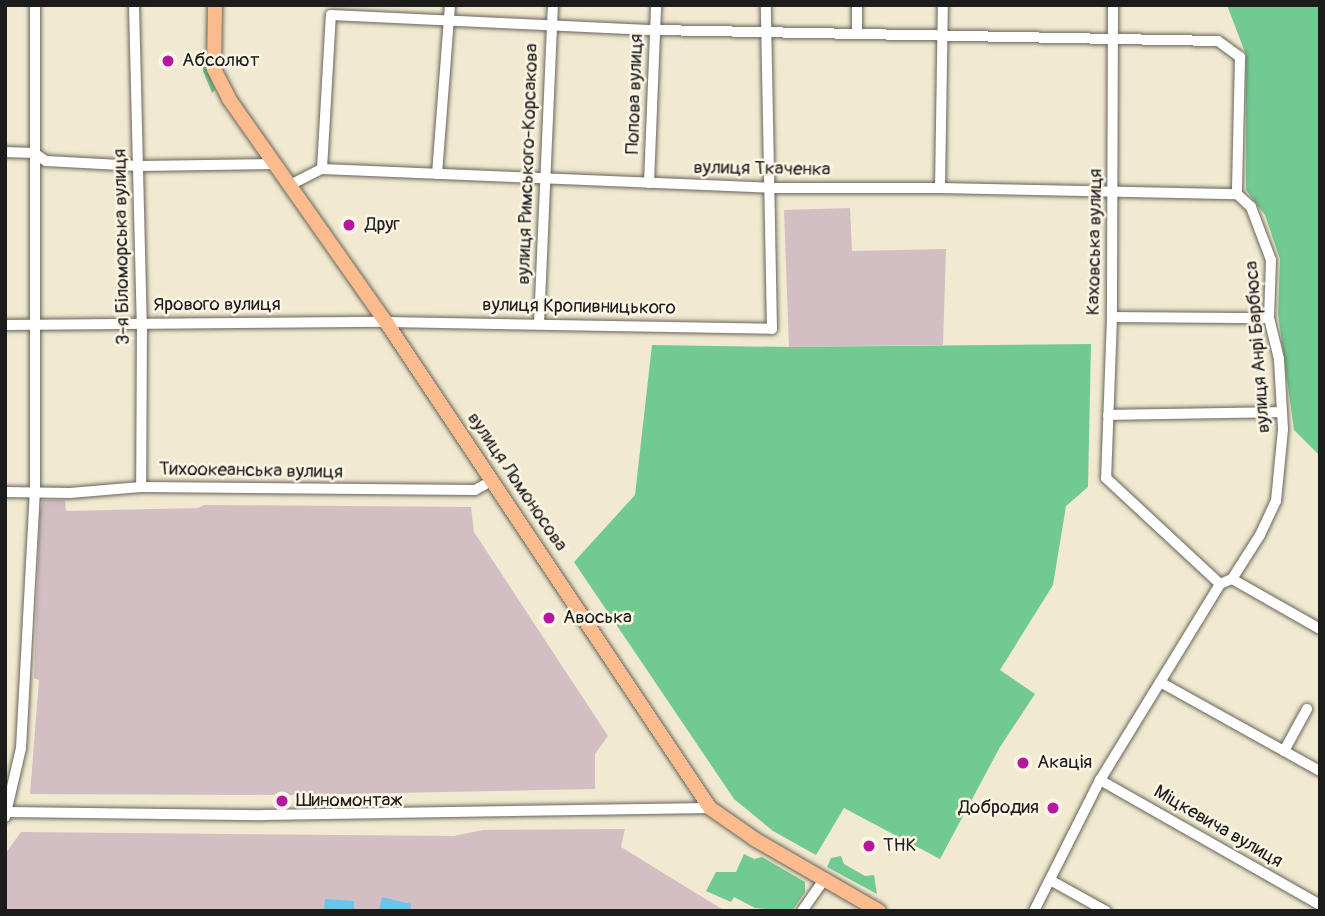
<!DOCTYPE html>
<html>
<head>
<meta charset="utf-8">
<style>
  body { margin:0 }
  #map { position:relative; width:1325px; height:916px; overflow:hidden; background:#f1ead0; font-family:Pangolin,sans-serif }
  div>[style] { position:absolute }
  .industrial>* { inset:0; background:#d2bec3 }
  .green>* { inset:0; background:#71ca90 }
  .water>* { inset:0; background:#6dc3ea }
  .roads { filter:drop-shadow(0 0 2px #67645b) drop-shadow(0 0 2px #67645b) }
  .minor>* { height:10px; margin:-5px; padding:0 5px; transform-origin:5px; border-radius:5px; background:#fff }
  .major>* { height:14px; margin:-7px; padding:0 7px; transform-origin:7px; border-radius:7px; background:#fbbb8d }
  .dots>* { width:19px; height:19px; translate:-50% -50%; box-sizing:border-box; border:4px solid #fcf5e5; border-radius:50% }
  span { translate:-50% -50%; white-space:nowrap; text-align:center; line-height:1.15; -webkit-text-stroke:5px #fcf5e5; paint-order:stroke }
  .poi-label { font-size:19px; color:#1c1c1c }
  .left { translate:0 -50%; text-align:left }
  .right { translate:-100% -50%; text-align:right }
  .street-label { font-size:19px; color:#1c1c1c }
  .frame { position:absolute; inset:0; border:7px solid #1c1c1c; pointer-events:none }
</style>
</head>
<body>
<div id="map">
  <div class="industrial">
    <i style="clip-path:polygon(850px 208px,852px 251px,946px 249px,943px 345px,789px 347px,784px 210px)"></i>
    <i style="clip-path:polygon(43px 500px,65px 500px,66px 511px,198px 508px,204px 505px,471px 507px,474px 532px,608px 736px,595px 754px,595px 789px,288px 795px,30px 794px,39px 680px,34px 678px,40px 512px)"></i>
    <i style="clip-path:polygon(625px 829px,621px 847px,725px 911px,5px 911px,5px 854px,21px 832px,454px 836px,483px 830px)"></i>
  </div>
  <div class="green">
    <i style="clip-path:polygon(1227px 5px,1320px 5px,1320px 456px,1294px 430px,1278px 314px,1280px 259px,1265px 215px,1246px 190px,1246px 55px)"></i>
    <i style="clip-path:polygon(202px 52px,207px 53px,208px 71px,215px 90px,212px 93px,203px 71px)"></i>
    <i style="clip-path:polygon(1091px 344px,1088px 487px,1066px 506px,1053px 585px,1000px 670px,1035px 694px,1000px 747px,940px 859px,844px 808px,816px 855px,773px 831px,734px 799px,574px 562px,635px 495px,652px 345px,789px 347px)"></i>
    <i style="clip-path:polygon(744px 854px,754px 859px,762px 857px,805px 882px,805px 892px,792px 911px,755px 908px,734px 897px,731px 902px,706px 891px,716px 872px,736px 872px)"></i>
    <i style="clip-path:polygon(841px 856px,844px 864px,865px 876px,874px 875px,877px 894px,827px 867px,831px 858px)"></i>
  </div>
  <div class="water">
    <i style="clip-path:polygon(382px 897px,411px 904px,410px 911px,379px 911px)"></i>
    <i style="clip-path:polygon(325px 899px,354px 901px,354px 911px,324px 911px)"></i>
  </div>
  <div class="roads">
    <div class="minor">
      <i style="left:134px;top:5px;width:317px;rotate:88.6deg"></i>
      <i style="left:142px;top:322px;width:165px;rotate:90.3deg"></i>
      <i style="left:1113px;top:5px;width:312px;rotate:90.2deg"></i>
      <i style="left:1112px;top:317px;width:161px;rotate:92.1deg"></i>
      <i style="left:1106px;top:478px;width:156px;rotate:42.9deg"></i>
      <i style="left:1220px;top:584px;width:13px;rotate:-23deg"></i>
      <i style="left:1232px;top:579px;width:101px;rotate:29.6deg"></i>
      <i style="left:857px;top:33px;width:28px;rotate:-90deg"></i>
      <i style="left:5px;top:152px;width:29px;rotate:2deg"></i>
      <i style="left:34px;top:153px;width:14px;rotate:34deg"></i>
      <i style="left:46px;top:161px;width:93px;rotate:3.1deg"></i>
      <i style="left:139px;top:166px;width:136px;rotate:-0.8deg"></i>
      <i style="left:322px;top:169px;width:154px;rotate:-86.7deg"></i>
      <i style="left:331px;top:15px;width:324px;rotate:2.7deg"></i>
      <i style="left:655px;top:30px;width:563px;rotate:1.12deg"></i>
      <i style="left:1218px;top:41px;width:27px;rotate:36deg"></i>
      <i style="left:1240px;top:57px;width:137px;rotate:91.3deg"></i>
      <i style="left:437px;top:174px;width:169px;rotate:-85.6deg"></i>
      <i style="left:649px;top:183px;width:178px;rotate:-87.7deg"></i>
      <i style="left:290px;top:185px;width:36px;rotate:-27deg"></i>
      <i style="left:322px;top:169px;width:449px;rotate:2.4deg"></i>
      <i style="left:771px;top:188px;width:169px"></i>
      <i style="left:940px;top:188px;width:297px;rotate:1.2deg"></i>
      <i style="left:940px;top:188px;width:183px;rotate:-89.1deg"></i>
      <i style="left:1112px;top:317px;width:157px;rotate:0.4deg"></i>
      <i style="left:539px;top:324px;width:319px;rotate:-87.5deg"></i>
      <i style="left:5px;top:325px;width:381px;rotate:-0.5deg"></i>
      <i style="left:386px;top:322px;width:386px;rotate:1deg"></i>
      <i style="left:772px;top:329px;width:324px;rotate:-91.1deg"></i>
      <i style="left:1108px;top:415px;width:174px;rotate:-1deg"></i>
      <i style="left:5px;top:492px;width:65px;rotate:0.9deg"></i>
      <i style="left:70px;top:493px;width:71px;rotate:-4.8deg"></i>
      <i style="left:141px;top:487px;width:334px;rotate:0.5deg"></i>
      <i style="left:475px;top:490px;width:21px;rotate:-29deg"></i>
      <i style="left:1232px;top:579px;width:52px;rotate:-57.5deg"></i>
      <i style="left:1260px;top:535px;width:38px;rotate:-65deg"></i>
      <i style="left:1276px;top:501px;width:72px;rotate:-84.4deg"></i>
      <i style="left:1283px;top:429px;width:70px;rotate:-93.3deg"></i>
      <i style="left:1279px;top:359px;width:42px;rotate:-103.7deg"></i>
      <i style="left:1269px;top:318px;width:58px;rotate:-88deg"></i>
      <i style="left:1271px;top:260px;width:57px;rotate:-110.7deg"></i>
      <i style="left:1251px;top:207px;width:19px;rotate:-137deg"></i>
      <i style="left:1160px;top:682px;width:183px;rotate:29.1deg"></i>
      <i style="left:1284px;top:751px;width:48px;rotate:-61.3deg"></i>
      <i style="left:1100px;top:780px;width:253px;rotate:29.6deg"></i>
      <i style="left:7px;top:812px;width:256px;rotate:0.7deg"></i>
      <i style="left:263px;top:815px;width:447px;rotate:-0.9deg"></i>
      <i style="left:5px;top:817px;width:71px;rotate:-76.9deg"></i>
      <i style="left:21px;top:748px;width:256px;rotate:-86.9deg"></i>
      <i style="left:35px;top:492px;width:487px;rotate:-90deg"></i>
      <i style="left:1050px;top:880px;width:64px;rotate:29deg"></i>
      <i style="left:802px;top:911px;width:39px;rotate:-55deg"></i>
      <i style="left:1034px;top:911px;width:147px;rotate:-63.3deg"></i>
      <i style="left:1100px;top:780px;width:230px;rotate:-58.5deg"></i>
    </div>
    <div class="major">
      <i style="left:215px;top:5px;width:64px;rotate:90.9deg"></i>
      <i style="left:214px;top:69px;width:34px;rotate:63deg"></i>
      <i style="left:229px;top:99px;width:273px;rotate:54.9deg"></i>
      <i style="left:386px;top:322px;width:584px;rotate:56.31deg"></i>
      <i style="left:710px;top:808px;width:56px;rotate:34.8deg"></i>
      <i style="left:756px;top:840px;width:142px;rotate:30deg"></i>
    </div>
  </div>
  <div class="dots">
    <i style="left:168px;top:61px;background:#b5179e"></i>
    <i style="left:349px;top:225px;background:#b5179e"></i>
    <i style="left:549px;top:618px;background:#b5179e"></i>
    <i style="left:1023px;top:763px;background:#b5179e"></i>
    <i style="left:282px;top:801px;background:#b5179e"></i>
    <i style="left:1053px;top:808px;background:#b5179e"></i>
    <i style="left:869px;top:846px;background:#b5179e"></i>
  </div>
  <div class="poi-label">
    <span class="left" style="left:182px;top:61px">Абсолют</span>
    <span class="left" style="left:365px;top:225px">Друг</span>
    <span class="left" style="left:563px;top:618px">Авоська</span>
    <span class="left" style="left:1037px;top:763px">Акація</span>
    <span class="left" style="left:296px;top:801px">Шиномонтаж</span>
    <span class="right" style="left:1039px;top:808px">Добродия</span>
    <span class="left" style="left:883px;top:846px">ТНК</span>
  </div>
  <div class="street-label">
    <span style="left:635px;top:94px;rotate:-88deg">Попова вулиця</span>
    <span style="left:528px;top:164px;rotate:-88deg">вулиця Римського-Корсакова</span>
    <span style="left:762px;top:169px;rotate:1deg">вулиця Ткаченка</span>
    <span style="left:1095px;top:242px;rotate:-89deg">Каховська вулиця</span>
    <span style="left:122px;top:247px;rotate:-91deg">3-я Біломорська вулиця</span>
    <span style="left:217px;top:305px">Ярового вулиця</span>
    <span style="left:579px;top:307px;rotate:1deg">вулиця Кропивницького</span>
    <span style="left:1258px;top:347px;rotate:-94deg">вулиця Анрі Барбюса</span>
    <span style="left:251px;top:471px;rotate:1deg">Тихоокеанська вулиця</span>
    <span style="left:517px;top:482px;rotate:56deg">вулиця Ломоносова</span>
    <span style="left:1218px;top:827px;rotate:30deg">Міцкевича вулиця</span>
  </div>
  <div class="frame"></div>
</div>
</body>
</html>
